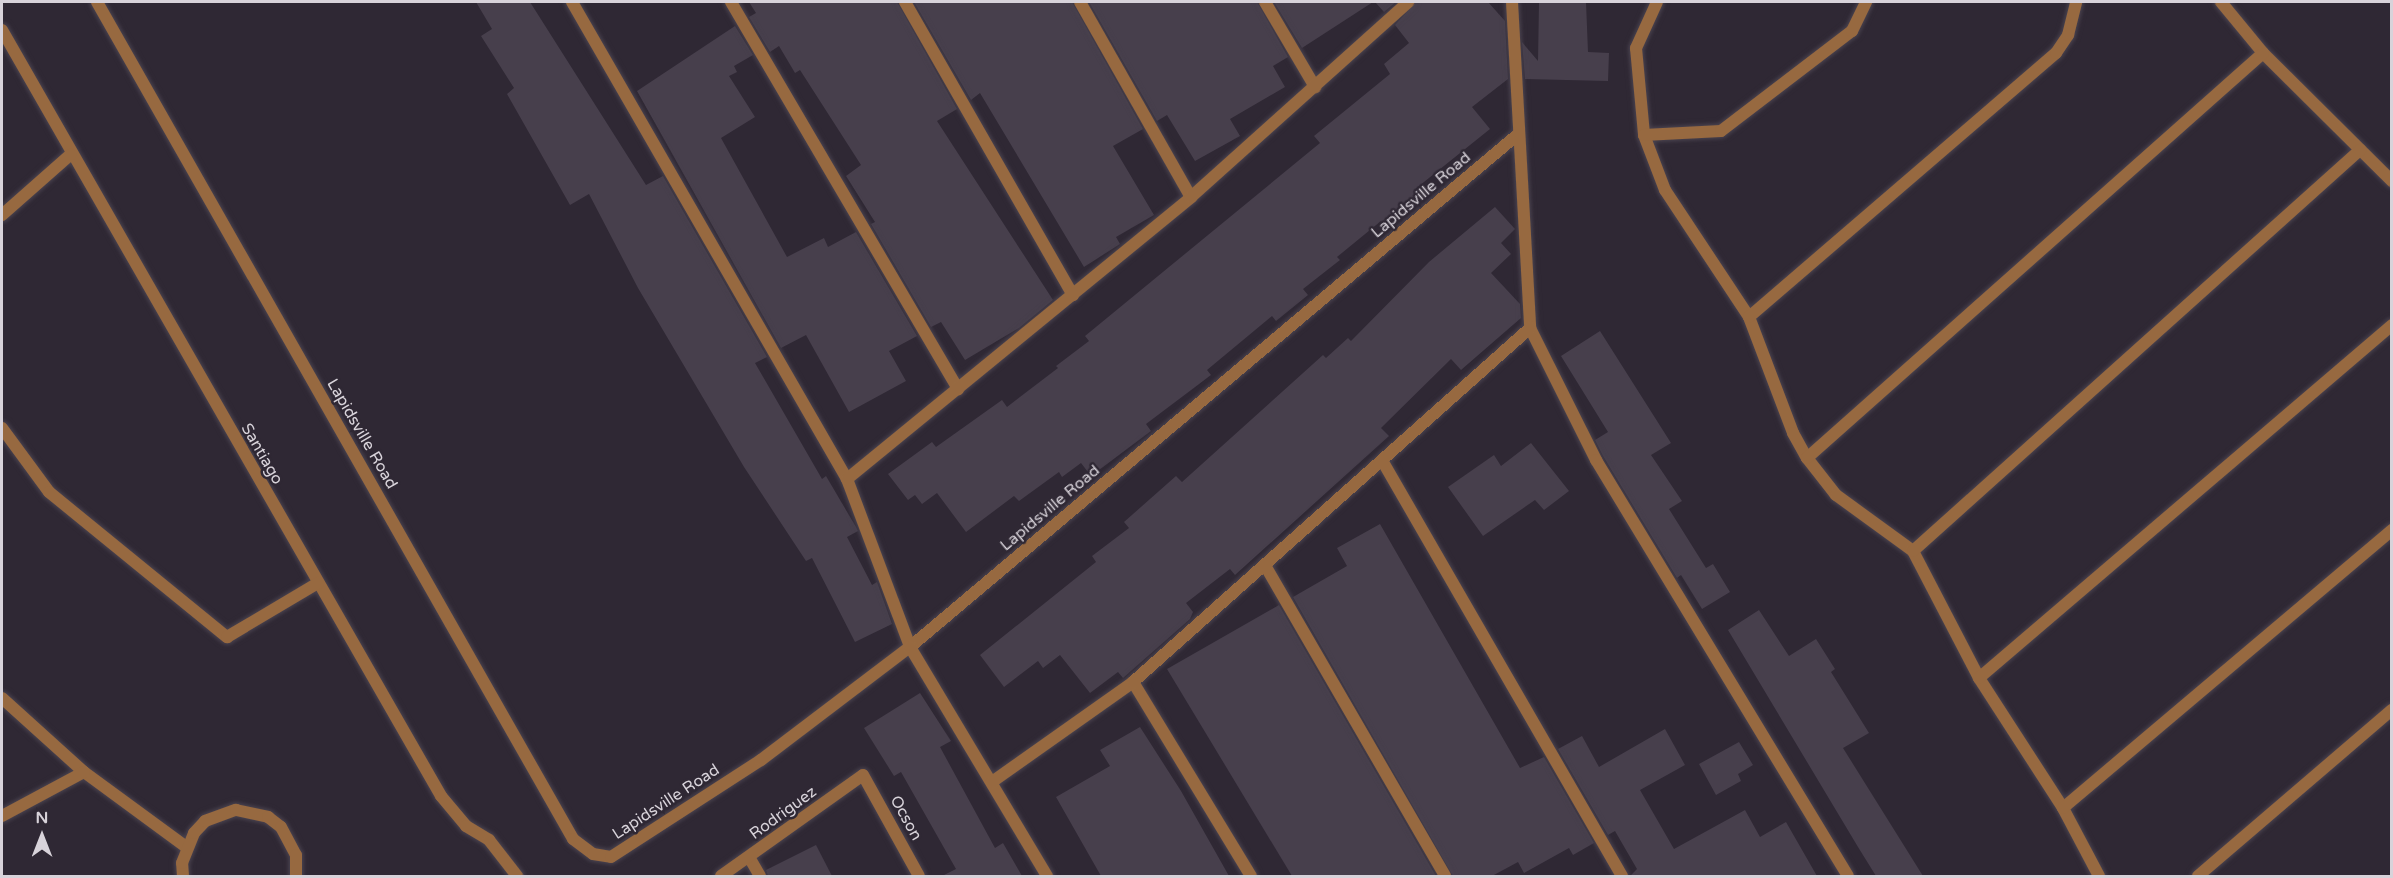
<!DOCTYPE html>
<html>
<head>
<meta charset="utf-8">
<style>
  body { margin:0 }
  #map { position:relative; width:2393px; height:878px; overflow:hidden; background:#2f2834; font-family:"Varela Round",sans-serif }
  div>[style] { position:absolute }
  .building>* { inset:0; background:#473f4c }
  .roads { filter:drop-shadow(0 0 2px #4a434f) drop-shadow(0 0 2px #4a434f) }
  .minor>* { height:12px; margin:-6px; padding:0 6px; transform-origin:6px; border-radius:6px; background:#976940 }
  span { translate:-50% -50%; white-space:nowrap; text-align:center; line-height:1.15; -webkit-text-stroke:5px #2f2834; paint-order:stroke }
  .street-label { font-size:16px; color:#d8d3da }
  .frame { position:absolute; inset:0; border:3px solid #d8d3da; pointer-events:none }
  .north { position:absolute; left:12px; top:806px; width:60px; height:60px; -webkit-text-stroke:4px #2f2834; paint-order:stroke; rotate:0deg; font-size:16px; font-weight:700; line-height:24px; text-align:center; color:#d8d3da }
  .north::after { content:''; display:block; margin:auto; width:21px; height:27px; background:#d8d3da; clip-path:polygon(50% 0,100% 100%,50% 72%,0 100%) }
</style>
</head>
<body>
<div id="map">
  <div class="building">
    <i style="clip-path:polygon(476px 2px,530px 2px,646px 185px,663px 176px,767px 357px,755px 363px,822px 479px,826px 476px,856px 527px,858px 531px,847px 537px,872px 585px,877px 582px,892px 624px,855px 642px,812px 558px,806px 561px,744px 467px,638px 288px,589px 194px,570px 205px,507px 94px,514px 88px,481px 36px,492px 29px)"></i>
    <i style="clip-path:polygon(749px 2px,897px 2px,957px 109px,937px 121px,1053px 300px,1019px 328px,965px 360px,941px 322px,931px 327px,871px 224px,875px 222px,846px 176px,861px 165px,800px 70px,795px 73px,779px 46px,770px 52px,749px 17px,756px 13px)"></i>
    <i style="clip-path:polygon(914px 2px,1072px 2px,1143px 129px,1113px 146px,1154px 215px,1116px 237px,1120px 244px,1084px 267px,980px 93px,971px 100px)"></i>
    <i style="clip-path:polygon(1089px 2px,1257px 2px,1288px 57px,1273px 66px,1285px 87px,1230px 119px,1240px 136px,1195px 161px,1167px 115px,1157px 121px)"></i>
    <i style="clip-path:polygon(1274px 2px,1373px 2px,1302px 48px)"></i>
    <i style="clip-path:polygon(1375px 2px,1396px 2px,1384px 12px)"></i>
    <i style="clip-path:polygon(1416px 2px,1488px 2px,1505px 21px,1508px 79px,1472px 107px,1490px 129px,1414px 190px,1420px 197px,1385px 226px,1381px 221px,1337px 257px,1340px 260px,1303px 289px,1308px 295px,1276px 321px,1272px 316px,1207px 370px,1211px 375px,1146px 424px,1151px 431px,1091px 476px,1081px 463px,1062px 477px,1059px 472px,1019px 501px,1014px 496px,966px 532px,937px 493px,922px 504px,915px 495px,908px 500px,888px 474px,932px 442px,936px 447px,1002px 400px,1007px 407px,1058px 368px,1056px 366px,1089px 341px,1085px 336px,1320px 143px,1314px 136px,1390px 74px,1384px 64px,1409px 43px,1395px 25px)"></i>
    <i style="clip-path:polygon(1539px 2px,1586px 2px,1588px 52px,1609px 53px,1608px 81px,1525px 79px,1522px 42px,1538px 61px)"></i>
    <i style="clip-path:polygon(735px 26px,753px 55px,734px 66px,737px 72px,729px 76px,755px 117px,721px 138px,787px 257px,824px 238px,828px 247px,856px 232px,917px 336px,889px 351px,906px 381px,849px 412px,806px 335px,781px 348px,637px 91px)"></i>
    <i style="clip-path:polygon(1495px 207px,1515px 229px,1501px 243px,1511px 254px,1491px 273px,1520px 304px,1521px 318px,1461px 370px,1451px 359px,1381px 428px,1389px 436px,1235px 575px,1230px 569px,1186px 603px,1193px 612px,1190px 619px,1123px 678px,1118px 672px,1090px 693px,1060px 655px,1043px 668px,1038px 661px,1004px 687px,980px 655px,1096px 562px,1092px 556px,1129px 528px,1124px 522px,1176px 476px,1182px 482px,1323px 355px,1326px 358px,1348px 338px,1351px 341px,1429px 262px)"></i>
    <i style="clip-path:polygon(1600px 331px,1671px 443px,1651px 455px,1682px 501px,1669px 509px,1706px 568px,1713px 564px,1730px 592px,1702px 609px,1681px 575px,1677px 578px,1603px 456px,1595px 440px,1608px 432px,1561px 356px)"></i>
    <i style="clip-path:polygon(1531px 443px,1569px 491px,1544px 510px,1535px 500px,1483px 536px,1448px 487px,1494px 455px,1501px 466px)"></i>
    <i style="clip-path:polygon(1380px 524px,1520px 768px,1544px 757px,1594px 843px,1573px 855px,1569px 848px,1524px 873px,1518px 862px,1492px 876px,1453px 876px,1293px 597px,1347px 566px,1337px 548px)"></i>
    <i style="clip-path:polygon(1279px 605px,1436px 876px,1292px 876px,1167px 669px)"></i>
    <i style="clip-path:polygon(1759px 610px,1789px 656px,1816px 639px,1835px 669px,1831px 672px,1869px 733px,1843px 748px,1923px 876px,1876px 876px,1858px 847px,1728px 630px)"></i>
    <i style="clip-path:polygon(920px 693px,951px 741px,940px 747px,995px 848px,1003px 843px,1022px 876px,942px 876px,956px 869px,901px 772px,894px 776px,864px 728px)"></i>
    <i style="clip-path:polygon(1140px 727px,1181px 791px,1229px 876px,1101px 876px,1056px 797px,1110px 766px,1100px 750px)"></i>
    <i style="clip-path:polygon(1665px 729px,1685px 765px,1640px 790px,1674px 849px,1745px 810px,1760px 837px,1786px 822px,1817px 876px,1630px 876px,1637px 869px,1615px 831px,1608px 835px,1558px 749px,1582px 736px,1599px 767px)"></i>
    <i style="clip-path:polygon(1739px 742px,1753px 765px,1738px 774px,1741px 781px,1716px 795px,1699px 764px)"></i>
    <i style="clip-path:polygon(816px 845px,832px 876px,768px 876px,766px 870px)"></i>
  </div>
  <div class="roads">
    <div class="minor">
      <i style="left:97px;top:2px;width:963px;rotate:60.37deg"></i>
      <i style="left:573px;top:839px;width:25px;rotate:37deg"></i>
      <i style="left:593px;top:854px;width:18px;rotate:9deg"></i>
      <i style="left:611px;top:857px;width:179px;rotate:-32.9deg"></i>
      <i style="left:761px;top:760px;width:187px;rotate:-37.2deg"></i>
      <i style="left:910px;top:647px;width:793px;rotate:-40.14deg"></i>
      <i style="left:572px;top:2px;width:551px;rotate:60.04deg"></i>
      <i style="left:847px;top:479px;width:179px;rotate:69.4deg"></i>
      <i style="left:910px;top:647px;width:267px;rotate:59.1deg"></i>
      <i style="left:731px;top:2px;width:449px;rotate:59.6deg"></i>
      <i style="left:905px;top:2px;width:338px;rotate:60.2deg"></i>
      <i style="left:1080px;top:2px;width:224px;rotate:60.4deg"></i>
      <i style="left:1265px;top:2px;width:99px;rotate:59.5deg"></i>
      <i style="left:1512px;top:2px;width:326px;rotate:86.8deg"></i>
      <i style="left:1530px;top:328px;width:148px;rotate:63.4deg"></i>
      <i style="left:1596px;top:460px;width:486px;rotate:58.8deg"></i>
      <i style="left:1657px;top:2px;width:51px;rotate:114.5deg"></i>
      <i style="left:1636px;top:48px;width:87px;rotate:84.7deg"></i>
      <i style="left:1644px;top:135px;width:59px;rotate:69.1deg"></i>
      <i style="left:1665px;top:190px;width:152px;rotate:56.5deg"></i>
      <i style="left:1749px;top:317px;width:124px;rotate:69.2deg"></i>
      <i style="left:1793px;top:433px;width:29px;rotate:61deg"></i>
      <i style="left:1807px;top:458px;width:47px;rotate:51.9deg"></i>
      <i style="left:1836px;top:495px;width:95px;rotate:36deg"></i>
      <i style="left:1913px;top:551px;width:143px;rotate:62.5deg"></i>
      <i style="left:1979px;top:678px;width:155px;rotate:57.1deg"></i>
      <i style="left:2063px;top:808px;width:77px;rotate:62.1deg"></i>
      <i style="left:2221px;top:2px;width:66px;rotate:50.5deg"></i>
      <i style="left:2263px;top:53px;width:182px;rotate:44.8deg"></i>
      <i style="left:2px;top:30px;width:883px;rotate:60.18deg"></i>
      <i style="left:441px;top:796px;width:39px;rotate:50deg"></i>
      <i style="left:466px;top:826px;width:27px;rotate:31deg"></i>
      <i style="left:489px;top:840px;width:46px;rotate:52.1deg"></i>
      <i style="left:1644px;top:135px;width:77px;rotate:-3deg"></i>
      <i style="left:1721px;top:131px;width:165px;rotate:-37.4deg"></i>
      <i style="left:1852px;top:31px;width:32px;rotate:-64deg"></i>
      <i style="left:2px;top:215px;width:91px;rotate:-41.4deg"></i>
      <i style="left:1749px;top:317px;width:405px;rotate:-40.7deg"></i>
      <i style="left:2056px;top:53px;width:22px;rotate:-56deg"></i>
      <i style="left:2068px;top:35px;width:34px;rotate:-76deg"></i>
      <i style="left:2px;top:428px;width:79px;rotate:53.7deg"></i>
      <i style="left:49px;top:492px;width:230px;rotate:39.2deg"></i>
      <i style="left:227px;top:637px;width:106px;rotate:-30.7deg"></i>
      <i style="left:1807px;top:458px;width:610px;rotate:-41.61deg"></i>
      <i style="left:1383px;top:462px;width:478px;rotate:60deg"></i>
      <i style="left:847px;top:479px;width:445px;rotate:-39.3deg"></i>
      <i style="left:1191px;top:197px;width:292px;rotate:-41.9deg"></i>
      <i style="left:1913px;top:551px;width:601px;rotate:-41.9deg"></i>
      <i style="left:1266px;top:567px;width:357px;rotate:59.9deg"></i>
      <i style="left:1979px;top:678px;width:543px;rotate:-40.52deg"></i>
      <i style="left:1133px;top:682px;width:227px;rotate:58.7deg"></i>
      <i style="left:2px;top:698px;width:110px;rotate:42.1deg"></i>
      <i style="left:84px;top:772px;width:127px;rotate:36.3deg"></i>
      <i style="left:992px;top:782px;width:173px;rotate:-35.3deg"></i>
      <i style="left:1133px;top:682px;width:532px;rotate:-41.72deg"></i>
      <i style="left:2063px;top:808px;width:431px;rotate:-40.2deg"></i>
      <i style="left:2px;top:816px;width:93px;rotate:-28.2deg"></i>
      <i style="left:749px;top:857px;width:22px;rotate:60deg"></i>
      <i style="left:183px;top:876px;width:13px;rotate:-94deg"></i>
      <i style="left:182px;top:863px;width:32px;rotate:-68deg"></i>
      <i style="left:194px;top:833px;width:16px;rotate:-47deg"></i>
      <i style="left:205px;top:821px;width:33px;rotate:-20deg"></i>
      <i style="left:236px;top:810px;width:33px;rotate:12deg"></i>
      <i style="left:268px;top:817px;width:16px;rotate:38deg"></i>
      <i style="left:281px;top:827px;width:32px;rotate:62deg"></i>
      <i style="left:296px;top:855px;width:21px;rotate:90deg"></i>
      <i style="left:721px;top:876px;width:174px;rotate:-35.4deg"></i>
      <i style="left:863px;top:775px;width:115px;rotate:61deg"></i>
      <i style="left:2198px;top:876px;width:255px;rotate:-40.6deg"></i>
    </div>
  </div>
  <div class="street-label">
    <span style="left:1421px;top:195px;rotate:-40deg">Lapidsville Road</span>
    <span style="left:362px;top:434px;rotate:60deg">Lapidsville Road</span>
    <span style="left:262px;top:454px;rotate:60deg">Santiago</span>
    <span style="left:1050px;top:508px;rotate:-40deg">Lapidsville Road</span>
    <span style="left:666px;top:802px;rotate:-33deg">Lapidsville Road</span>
    <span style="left:783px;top:813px;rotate:-36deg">Rodriguez</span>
    <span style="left:906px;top:818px;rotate:61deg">Ocson</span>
  </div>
  <div class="frame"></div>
  <div class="north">N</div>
</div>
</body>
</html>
